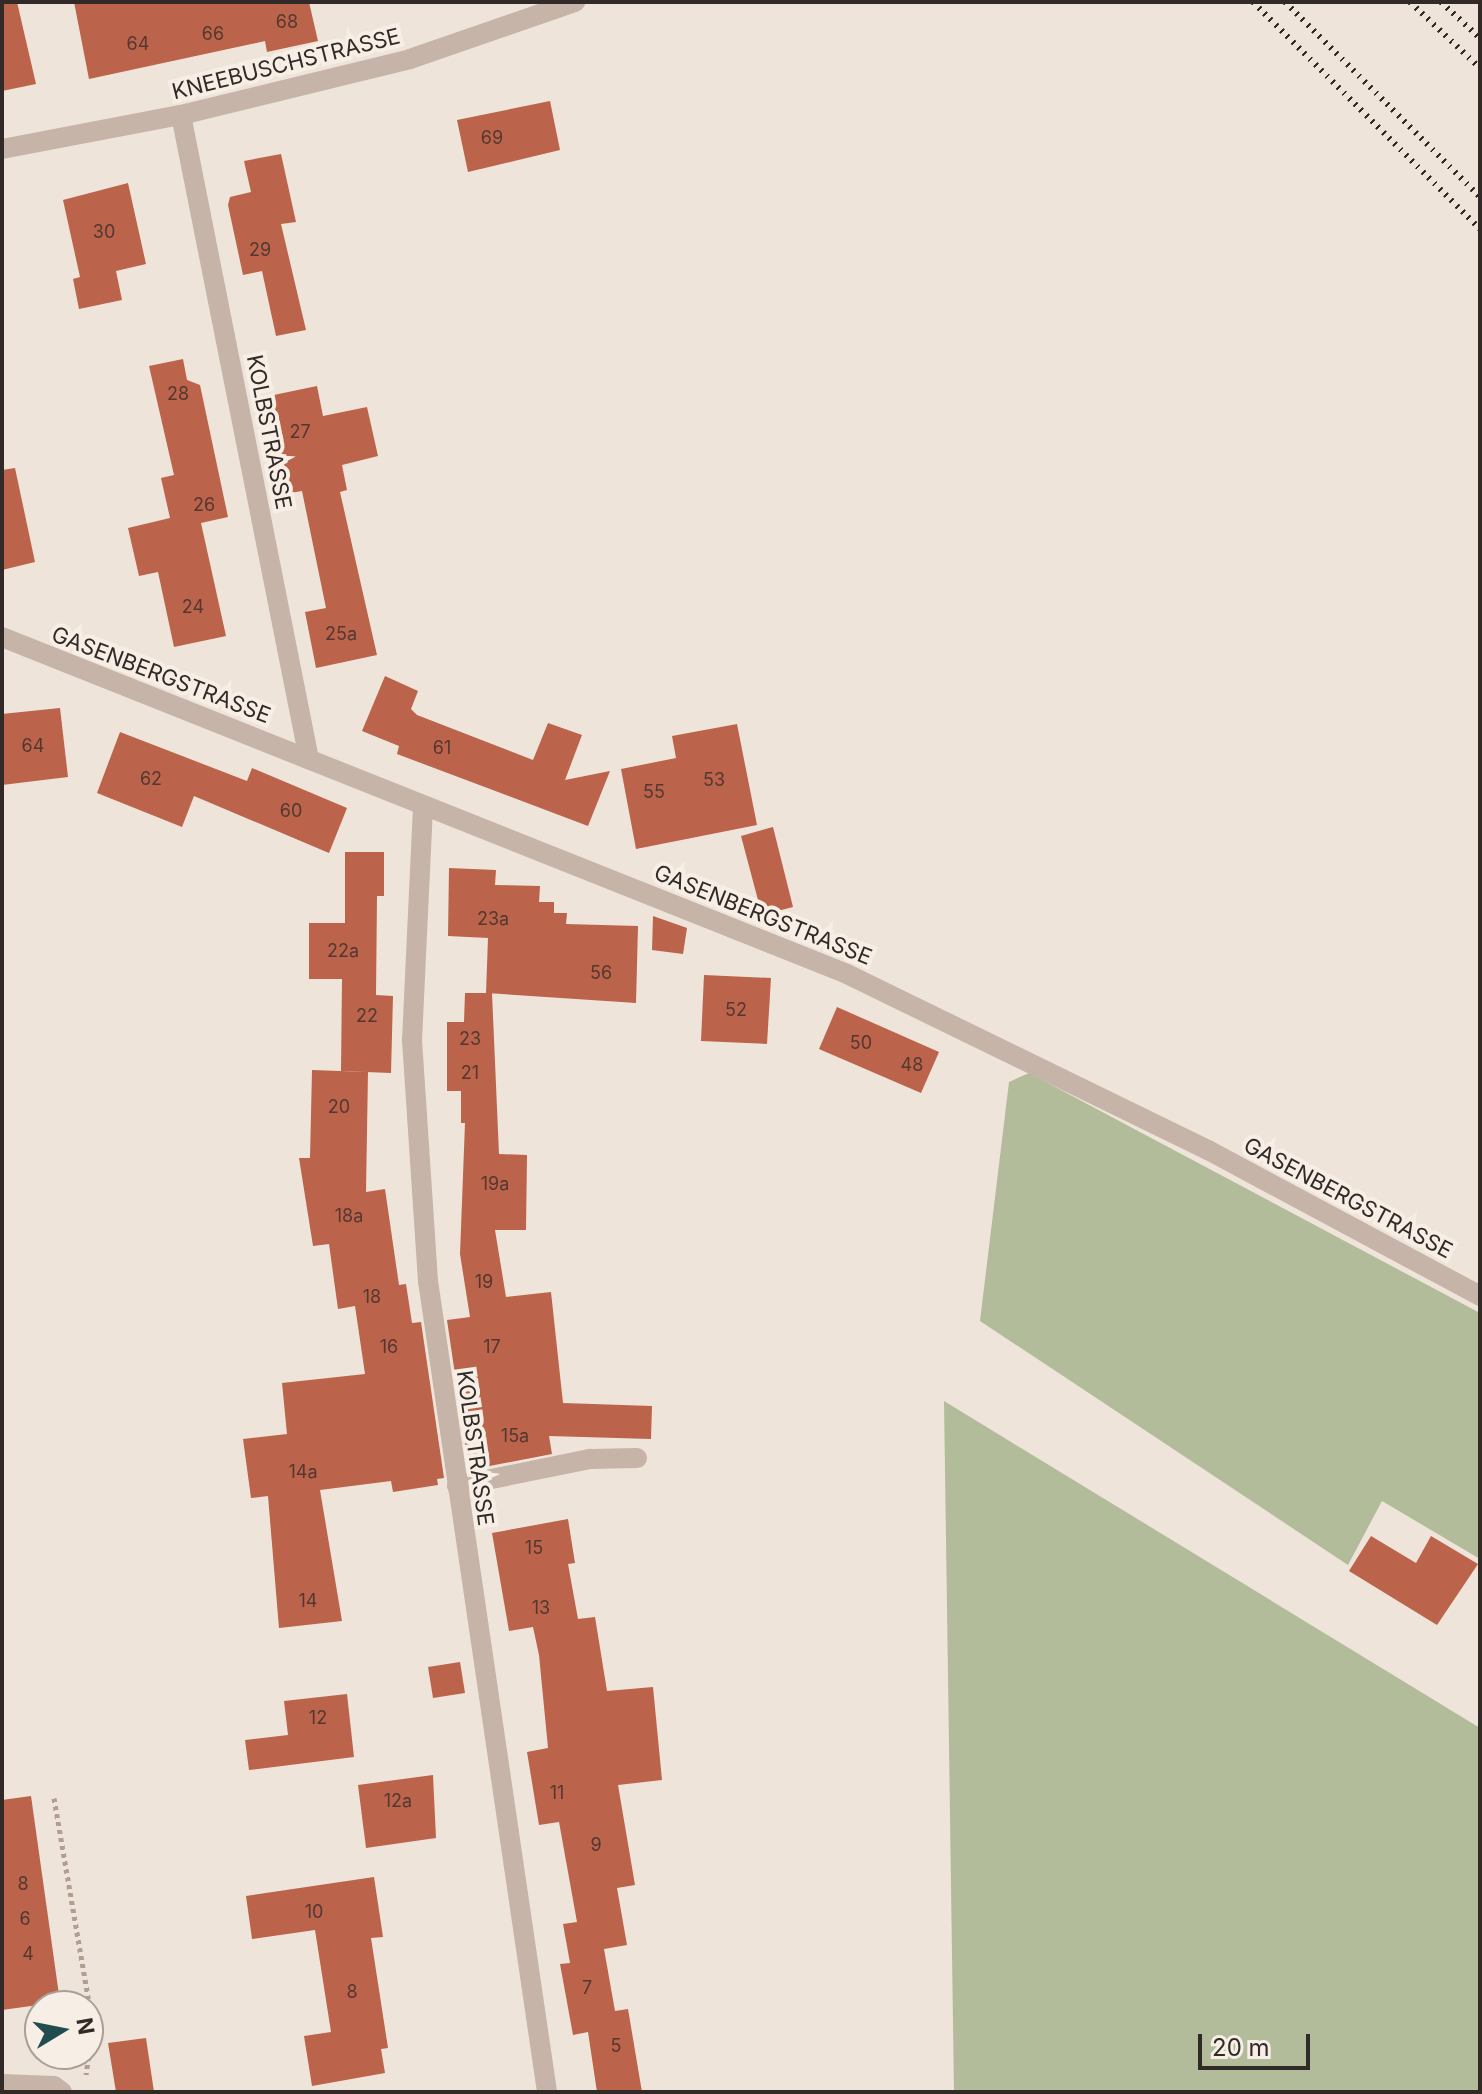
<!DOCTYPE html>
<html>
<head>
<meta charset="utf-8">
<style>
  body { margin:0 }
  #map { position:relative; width:1482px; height:2094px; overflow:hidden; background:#efe4d9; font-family:Inter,sans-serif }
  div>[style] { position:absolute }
  .green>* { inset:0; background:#b2bc9b }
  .building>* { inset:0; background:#bb634b }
  .path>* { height:5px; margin-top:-2.5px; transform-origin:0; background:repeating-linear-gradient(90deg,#b19e91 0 4px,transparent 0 8px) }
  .minor>* { height:20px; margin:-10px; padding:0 10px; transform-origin:10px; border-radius:10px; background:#c5b4a7 }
  .rail>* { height:6px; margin-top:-3px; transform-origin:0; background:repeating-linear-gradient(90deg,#322a27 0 2px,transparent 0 8px) }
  span { translate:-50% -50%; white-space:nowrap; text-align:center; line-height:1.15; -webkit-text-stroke:8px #f7eee5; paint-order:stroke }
  .number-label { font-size:18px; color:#543830 }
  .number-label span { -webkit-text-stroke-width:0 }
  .street-label { font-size:22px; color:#322a27 }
  .frame { position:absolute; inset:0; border:4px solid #322a27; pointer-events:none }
  .north { position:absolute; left:24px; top:1990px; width:80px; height:80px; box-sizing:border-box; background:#f7eee5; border:2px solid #a8a099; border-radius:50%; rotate:80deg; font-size:22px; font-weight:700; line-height:32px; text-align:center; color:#322a27 }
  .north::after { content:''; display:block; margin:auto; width:28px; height:36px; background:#204e50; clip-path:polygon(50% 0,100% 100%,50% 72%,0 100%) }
  .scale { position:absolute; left:1198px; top:2034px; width:112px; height:36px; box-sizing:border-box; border:4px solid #322a27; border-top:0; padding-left:10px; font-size:24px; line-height:28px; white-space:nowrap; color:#322a27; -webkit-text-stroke:6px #f7eee5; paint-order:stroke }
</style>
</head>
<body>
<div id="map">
  <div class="green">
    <i style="clip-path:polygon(1029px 1073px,1480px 1313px,1480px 1559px,1382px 1501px,1348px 1565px,980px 1321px,1009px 1082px)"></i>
    <i style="clip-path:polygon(944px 1401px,1480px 1728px,1480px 2092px,954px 2092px)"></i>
  </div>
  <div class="building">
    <i style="clip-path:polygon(2px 2px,17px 2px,36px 84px,2px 91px)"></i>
    <i style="clip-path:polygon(74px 2px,309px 2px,318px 41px,267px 52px,265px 41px,89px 79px)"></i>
    <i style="clip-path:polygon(550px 101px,560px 150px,468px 172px,457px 120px)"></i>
    <i style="clip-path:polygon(281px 154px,296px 222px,281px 224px,306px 330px,276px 336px,262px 271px,243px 275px,228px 205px,230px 197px,251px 192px,244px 161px)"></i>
    <i style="clip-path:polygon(128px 183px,146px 264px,116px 271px,122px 300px,79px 309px,73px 279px,80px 277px,63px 200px)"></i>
    <i style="clip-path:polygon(183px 359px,187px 380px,200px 385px,228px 517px,201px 523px,226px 636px,174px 647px,158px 572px,139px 576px,128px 528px,170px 518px,161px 478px,174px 475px,149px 366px)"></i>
    <i style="clip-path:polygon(317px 386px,323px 416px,367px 407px,378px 456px,342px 465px,347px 490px,340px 492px,377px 655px,316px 668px,305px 612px,326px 608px,302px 491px,290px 493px,269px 396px)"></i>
    <i style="clip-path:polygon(15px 468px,35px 562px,2px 570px,2px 470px)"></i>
    <i style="clip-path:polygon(385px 676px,418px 691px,411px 709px,417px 715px,533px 760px,548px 723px,582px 735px,565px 780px,610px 771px,588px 826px,397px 754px,399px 746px,362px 731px)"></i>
    <i style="clip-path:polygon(60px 708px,68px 777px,2px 785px,2px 714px)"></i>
    <i style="clip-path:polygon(737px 724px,757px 825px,636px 849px,621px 769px,676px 758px,672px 736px)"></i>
    <i style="clip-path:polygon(120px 732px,247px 781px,252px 768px,347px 808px,329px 853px,194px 796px,182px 827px,97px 793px)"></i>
    <i style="clip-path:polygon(773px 827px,793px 907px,762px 915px,741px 836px)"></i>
    <i style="clip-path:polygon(345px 852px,384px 852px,384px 896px,377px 896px,376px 995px,393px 996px,391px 1073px,341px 1071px,342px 979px,309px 979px,309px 923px,345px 923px)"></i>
    <i style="clip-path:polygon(449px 868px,496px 870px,495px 885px,540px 886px,539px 902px,554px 902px,554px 913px,567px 913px,566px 924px,638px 926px,636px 1003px,486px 993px,488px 938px,448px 936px)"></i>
    <i style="clip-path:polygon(653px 916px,687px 928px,683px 954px,652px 950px)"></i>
    <i style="clip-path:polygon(704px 975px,771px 978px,767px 1044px,701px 1041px)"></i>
    <i style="clip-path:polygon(465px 993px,492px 993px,499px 1154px,527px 1155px,526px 1230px,495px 1230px,506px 1297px,551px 1292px,563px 1403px,652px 1406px,651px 1439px,549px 1436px,552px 1454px,469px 1470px,447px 1320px,470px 1317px,460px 1254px,465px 1123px,461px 1123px,461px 1091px,447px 1091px,447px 1022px,464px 1022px)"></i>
    <i style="clip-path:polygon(837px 1007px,939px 1052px,921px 1093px,819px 1049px)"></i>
    <i style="clip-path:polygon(312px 1070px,368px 1072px,366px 1192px,385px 1189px,399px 1285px,406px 1284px,412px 1323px,421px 1322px,444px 1478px,437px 1479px,438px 1485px,393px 1492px,391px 1481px,320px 1490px,342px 1621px,279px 1628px,268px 1496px,251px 1498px,243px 1439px,287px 1434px,282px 1383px,365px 1374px,355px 1306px,338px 1309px,329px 1244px,313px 1246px,299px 1158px,310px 1158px)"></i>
    <i style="clip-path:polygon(568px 1519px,575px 1563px,568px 1564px,578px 1619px,595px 1617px,607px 1691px,653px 1687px,662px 1780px,618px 1785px,635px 1885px,617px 1888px,627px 1945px,604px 1949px,615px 2011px,628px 2009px,642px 2092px,597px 2092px,588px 2032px,573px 2035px,560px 1964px,570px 1963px,563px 1924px,577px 1922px,559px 1822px,539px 1825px,527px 1752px,548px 1748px,539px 1655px,533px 1627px,509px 1631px,492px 1533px)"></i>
    <i style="clip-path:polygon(1371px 1536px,1416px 1563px,1431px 1536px,1478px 1564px,1437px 1625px,1349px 1571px)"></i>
    <i style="clip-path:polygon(460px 1662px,465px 1693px,433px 1698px,428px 1667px)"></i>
    <i style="clip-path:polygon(347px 1694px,354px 1757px,249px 1770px,245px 1740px,288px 1735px,284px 1701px)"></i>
    <i style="clip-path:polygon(433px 1775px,436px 1838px,366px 1848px,358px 1785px)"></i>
    <i style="clip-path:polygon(31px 1796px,60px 2002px,2px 2010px,2px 1800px)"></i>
    <i style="clip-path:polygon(374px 1877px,383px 1937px,371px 1938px,388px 2048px,381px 2049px,385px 2073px,312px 2086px,304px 2036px,331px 2032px,315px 1930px,252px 1939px,246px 1896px)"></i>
    <i style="clip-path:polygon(146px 2038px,154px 2092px,116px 2092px,108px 2043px)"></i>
  </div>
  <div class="path">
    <i style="left:54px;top:1798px;width:230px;rotate:80.3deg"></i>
    <i style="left:93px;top:2025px;width:50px;rotate:98deg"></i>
  </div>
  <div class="minor">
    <i style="left:181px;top:115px;width:657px;rotate:78.76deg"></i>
    <i style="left:2px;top:149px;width:182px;rotate:-10.8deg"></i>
    <i style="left:181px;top:115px;width:236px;rotate:-13.7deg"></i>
    <i style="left:410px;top:59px;width:175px;rotate:-19.1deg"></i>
    <i style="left:2px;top:637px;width:910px;rotate:21.74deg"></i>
    <i style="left:847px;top:974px;width:402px;rotate:26deg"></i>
    <i style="left:1208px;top:1150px;width:309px;rotate:28.2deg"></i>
    <i style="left:423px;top:807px;width:233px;rotate:92.7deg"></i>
    <i style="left:412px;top:1040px;width:242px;rotate:86.2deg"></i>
    <i style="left:428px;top:1281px;width:820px;rotate:81.65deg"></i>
    <i style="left:457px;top:1486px;width:136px;rotate:-11.5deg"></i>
    <i style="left:590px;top:1459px;width:47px;rotate:-1.2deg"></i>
    <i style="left:2px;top:2084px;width:52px;rotate:2.2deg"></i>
    <i style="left:54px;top:2086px;width:10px;rotate:37deg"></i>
  </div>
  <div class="rail">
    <i style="left:1253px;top:2px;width:321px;rotate:45deg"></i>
    <i style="left:1285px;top:2px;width:276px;rotate:45deg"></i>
    <i style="left:1410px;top:2px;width:96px;rotate:43.3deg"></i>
    <i style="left:1441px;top:2px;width:53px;rotate:42.7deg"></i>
  </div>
  <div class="number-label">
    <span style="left:287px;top:22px">68</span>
    <span style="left:213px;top:34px">66</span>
    <span style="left:138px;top:44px">64</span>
    <span style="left:492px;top:138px">69</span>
    <span style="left:104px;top:232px">30</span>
    <span style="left:260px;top:250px">29</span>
    <span style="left:178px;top:394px">28</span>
    <span style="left:300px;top:432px">27</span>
    <span style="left:204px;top:505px">26</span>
    <span style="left:193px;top:607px">24</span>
    <span style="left:341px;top:634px">25a</span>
    <span style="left:33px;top:746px">64</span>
    <span style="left:442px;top:748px">61</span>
    <span style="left:151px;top:779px">62</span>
    <span style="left:714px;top:780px">53</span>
    <span style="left:654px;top:792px">55</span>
    <span style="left:291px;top:811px">60</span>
    <span style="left:493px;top:919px">23a</span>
    <span style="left:343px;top:951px">22a</span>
    <span style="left:601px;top:973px">56</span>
    <span style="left:736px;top:1010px">52</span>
    <span style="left:367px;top:1016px">22</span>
    <span style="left:470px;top:1039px">23</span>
    <span style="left:861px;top:1043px">50</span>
    <span style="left:912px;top:1065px">48</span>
    <span style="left:470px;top:1073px">21</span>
    <span style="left:339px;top:1107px">20</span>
    <span style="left:495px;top:1184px">19a</span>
    <span style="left:349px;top:1216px">18a</span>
    <span style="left:484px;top:1282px">19</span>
    <span style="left:372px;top:1297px">18</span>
    <span style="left:389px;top:1347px">16</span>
    <span style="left:492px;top:1347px">17</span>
    <span style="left:515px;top:1436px">15a</span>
    <span style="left:303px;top:1472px">14a</span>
    <span style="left:534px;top:1548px">15</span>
    <span style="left:308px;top:1601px">14</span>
    <span style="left:541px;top:1608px">13</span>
    <span style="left:318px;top:1718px">12</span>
    <span style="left:557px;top:1793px">11</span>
    <span style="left:398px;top:1801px">12a</span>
    <span style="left:596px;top:1845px">9</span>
    <span style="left:23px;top:1884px">8</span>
    <span style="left:314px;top:1912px">10</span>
    <span style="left:25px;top:1919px">6</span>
    <span style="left:28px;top:1954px">4</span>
    <span style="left:587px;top:1988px">7</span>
    <span style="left:352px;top:1992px">8</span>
    <span style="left:616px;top:2046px">5</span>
  </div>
  <div class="street-label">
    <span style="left:286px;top:64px;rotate:-14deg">KNEEBUSCHSTRASSE</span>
    <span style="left:269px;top:432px;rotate:79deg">KOLBSTRASSE</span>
    <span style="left:161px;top:675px;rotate:21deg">GASENBERGSTRASSE</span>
    <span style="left:763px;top:915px;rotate:22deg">GASENBERGSTRASSE</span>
    <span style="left:1348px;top:1198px;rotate:28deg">GASENBERGSTRASSE</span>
    <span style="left:475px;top:1448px;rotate:82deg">KOLBSTRASSE</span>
  </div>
  <div class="frame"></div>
  <div class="north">N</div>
  <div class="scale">20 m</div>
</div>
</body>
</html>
